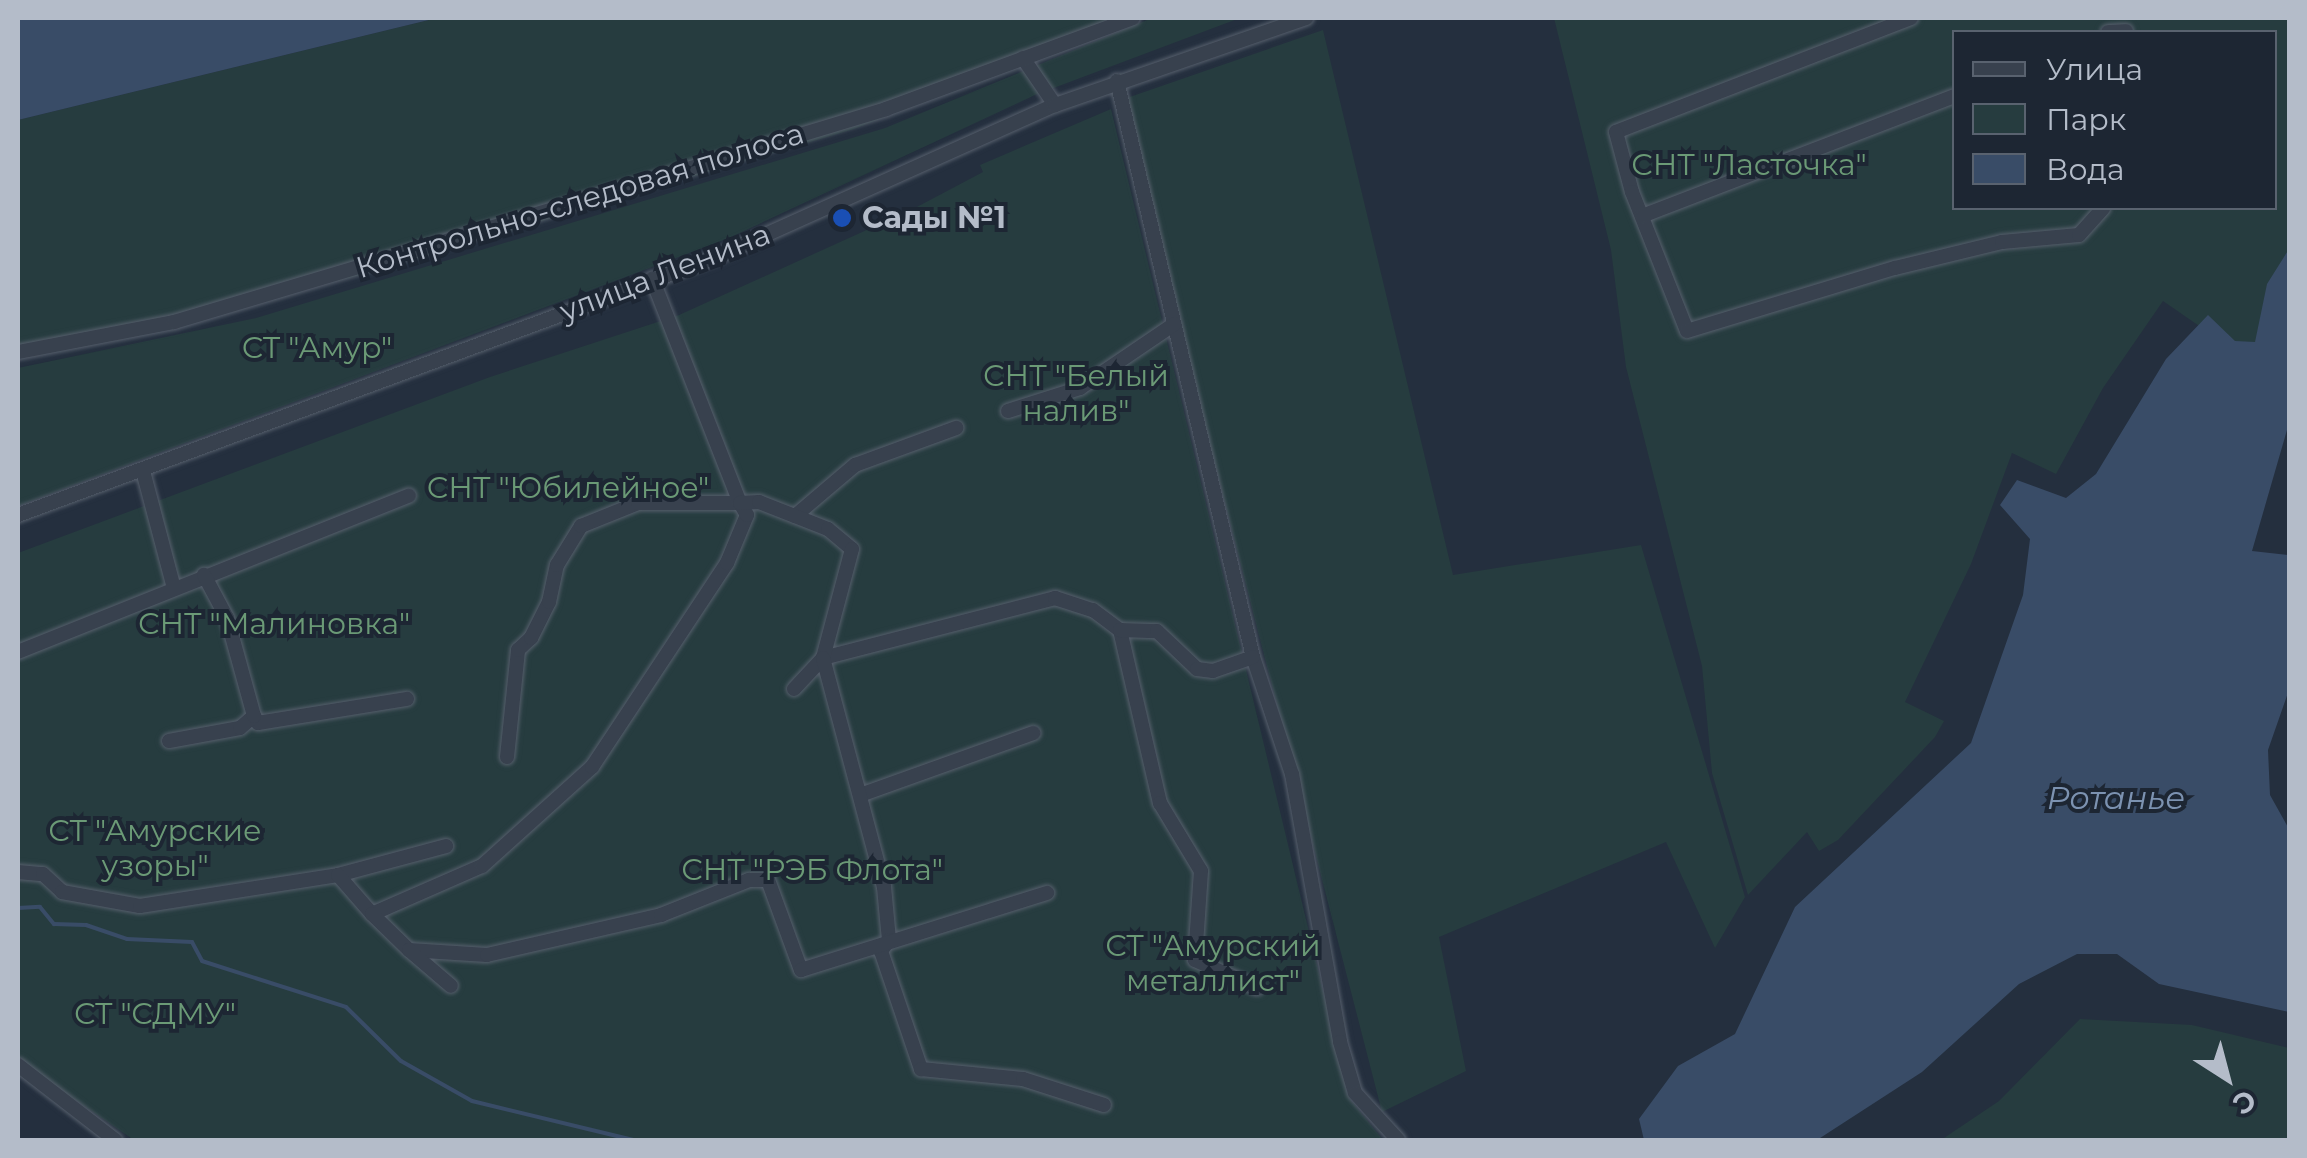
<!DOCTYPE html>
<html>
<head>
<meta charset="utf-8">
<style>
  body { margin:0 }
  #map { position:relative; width:2307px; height:1158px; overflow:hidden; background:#242f3e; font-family:Montserrat,sans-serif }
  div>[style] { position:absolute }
  .green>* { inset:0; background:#263c3f }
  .water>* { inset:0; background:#394c67 }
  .stream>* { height:4px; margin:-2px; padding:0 2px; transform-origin:2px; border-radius:2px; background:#394c67 }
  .roads { filter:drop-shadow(0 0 2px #565f6c) drop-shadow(0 0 2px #565f6c) }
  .minor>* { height:14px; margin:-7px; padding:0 7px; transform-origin:7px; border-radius:7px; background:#38414e }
  .dots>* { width:28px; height:28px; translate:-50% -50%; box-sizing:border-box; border:5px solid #1d2633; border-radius:50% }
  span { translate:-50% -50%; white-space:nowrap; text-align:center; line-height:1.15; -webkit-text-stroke:8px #1d2633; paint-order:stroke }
  .park-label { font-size:30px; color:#6b9a76 }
  .street-label { font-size:30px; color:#b4bcc9 }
  .poi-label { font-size:30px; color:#b4bcc9; font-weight:700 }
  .left { translate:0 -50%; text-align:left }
  .water-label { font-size:32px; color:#7c92b1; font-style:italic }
  .frame { position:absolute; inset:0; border:20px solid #b4bcc9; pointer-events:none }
  .legend { position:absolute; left:1952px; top:30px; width:325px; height:180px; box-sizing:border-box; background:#1d2633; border:2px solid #59626f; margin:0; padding:12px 18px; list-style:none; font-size:30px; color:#b4bcc9 }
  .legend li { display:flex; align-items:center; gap:20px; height:50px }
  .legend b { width:50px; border:2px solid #59626f }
  .north { position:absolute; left:2177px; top:1028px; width:100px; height:100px; -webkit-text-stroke:8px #1d2633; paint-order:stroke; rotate:144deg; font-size:28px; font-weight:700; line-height:40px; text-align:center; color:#b4bcc9 }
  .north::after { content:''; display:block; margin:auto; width:35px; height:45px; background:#b4bcc9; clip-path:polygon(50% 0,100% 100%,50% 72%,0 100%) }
</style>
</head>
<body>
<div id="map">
  <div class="green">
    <i style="clip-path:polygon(437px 18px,1137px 18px,854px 129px,357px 276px,18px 357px,18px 120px)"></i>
    <i style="clip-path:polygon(1152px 18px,1240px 18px,1035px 95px,729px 238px,18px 506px,18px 368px,256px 318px,885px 128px)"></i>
    <i style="clip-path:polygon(evenodd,1554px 18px,2289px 18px,2289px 388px,2163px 301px,2103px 388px,2056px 474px,2012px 453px,1971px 564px,1905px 702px,1944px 721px,1935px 737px,1838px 840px,1819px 851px,1807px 832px,1748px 895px,1712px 773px,1702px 666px,1626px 367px,1611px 250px,1554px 18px,1954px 32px,2274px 32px,2274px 208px,1954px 208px,1954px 32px)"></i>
    <i style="clip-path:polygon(1323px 30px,1453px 575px,1641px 545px,1745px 897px,1715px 948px,1666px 842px,1439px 937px,1466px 1071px,1382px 1112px,1121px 100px)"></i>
    <i style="clip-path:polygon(1111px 109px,1349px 1098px,1383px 1140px,134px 1140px,18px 1061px,18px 553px,490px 377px,679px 315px,913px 209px,983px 172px,980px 165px)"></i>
    <i style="clip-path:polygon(2080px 1019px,2192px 1025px,2289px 1048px,2289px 1140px,1941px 1140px,1999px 1101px)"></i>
  </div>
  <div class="water">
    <i style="clip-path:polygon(18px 18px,437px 18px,18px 120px)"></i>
    <i style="clip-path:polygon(2289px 249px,2289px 423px,2252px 551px,2289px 555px,2289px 690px,2268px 750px,2270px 795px,2289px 829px,2289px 1012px,2159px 984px,2117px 954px,2077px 954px,2019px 984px,1922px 1072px,1817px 1140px,1644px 1140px,1639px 1119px,1678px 1066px,1735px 1034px,1795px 907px,1971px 743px,2023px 595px,2030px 539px,2000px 505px,2017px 480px,2066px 498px,2096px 474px,2166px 359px,2208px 315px,2235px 341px,2255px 342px,2267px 284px)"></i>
  </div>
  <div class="stream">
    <i style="left:18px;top:908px;width:22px;rotate:-3deg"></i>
    <i style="left:40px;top:907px;width:22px;rotate:51deg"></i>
    <i style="left:54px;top:924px;width:32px;rotate:2deg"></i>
    <i style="left:86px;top:925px;width:43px;rotate:18.9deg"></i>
    <i style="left:127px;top:939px;width:65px;rotate:2.6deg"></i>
    <i style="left:192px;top:942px;width:21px;rotate:62deg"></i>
    <i style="left:202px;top:961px;width:151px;rotate:17.7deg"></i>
    <i style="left:346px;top:1007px;width:77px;rotate:44.5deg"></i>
    <i style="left:401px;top:1061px;width:81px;rotate:29.4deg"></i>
    <i style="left:472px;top:1101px;width:166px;rotate:13.6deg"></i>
  </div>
  <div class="roads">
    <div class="minor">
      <i style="left:1911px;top:18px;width:316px;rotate:158.9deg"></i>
      <i style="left:1616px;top:132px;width:62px;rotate:75.1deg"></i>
      <i style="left:1632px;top:192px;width:149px;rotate:68.4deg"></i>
      <i style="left:1687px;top:331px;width:217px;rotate:-16.9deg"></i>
      <i style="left:1895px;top:268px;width:110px;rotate:-13.7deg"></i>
      <i style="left:2002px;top:242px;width:77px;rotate:-5.2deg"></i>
      <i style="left:2079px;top:235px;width:36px;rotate:-48deg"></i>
      <i style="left:2108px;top:32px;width:18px;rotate:-3deg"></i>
      <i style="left:1023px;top:58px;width:57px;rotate:55.8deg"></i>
      <i style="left:1117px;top:81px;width:592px;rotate:76.72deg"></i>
      <i style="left:1253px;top:657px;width:123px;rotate:71.6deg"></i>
      <i style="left:1292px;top:774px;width:272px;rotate:79.8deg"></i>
      <i style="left:1340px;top:1042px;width:53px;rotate:73.6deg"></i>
      <i style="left:1355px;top:1093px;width:64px;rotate:47.5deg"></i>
      <i style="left:1642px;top:216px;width:334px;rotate:-21deg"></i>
      <i style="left:18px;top:352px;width:159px;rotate:-10.9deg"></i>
      <i style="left:174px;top:322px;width:474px;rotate:-16.6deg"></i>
      <i style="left:628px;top:187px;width:270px;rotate:-16.8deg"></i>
      <i style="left:886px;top:109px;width:263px;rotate:-20.2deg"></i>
      <i style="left:1008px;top:411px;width:76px;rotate:-17.7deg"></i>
      <i style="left:1080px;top:388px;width:114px;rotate:-34.2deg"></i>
      <i style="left:143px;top:471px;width:121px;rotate:75.2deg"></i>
      <i style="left:18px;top:515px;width:742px;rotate:-20.27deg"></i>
      <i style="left:714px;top:258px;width:374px;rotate:-24.2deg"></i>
      <i style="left:1055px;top:105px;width:266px;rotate:-19.1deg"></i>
      <i style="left:795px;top:516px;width:79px;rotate:-40.4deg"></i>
      <i style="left:855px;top:465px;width:108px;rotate:-20.1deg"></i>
      <i style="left:1120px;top:630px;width:178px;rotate:77deg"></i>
      <i style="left:1160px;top:803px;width:79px;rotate:58.9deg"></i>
      <i style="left:1201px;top:871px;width:89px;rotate:93.9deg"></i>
      <i style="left:1195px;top:960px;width:68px;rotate:24.3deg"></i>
      <i style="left:18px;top:652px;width:421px;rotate:-21.8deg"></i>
      <i style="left:794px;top:689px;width:42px;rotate:-46.9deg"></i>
      <i style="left:823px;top:658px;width:240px;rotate:-14.5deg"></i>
      <i style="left:1055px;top:598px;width:40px;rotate:18deg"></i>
      <i style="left:1093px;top:610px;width:34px;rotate:37deg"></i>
      <i style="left:1120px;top:630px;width:37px;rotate:2deg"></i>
      <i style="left:1157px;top:631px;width:55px;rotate:43.5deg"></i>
      <i style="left:1197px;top:669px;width:16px;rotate:7deg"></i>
      <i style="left:1213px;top:671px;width:42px;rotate:-19.3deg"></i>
      <i style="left:254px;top:716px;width:8px;rotate:60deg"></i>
      <i style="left:258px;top:723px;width:151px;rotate:-9.2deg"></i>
      <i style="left:169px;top:741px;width:72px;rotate:-10.4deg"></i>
      <i style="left:240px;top:728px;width:18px;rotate:-41deg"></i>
      <i style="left:254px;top:716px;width:102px;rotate:-105.4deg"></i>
      <i style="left:227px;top:618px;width:49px;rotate:-118.1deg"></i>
      <i style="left:507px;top:757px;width:108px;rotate:-84.1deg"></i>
      <i style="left:518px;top:650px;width:18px;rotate:-43deg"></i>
      <i style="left:531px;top:638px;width:40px;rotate:-63.4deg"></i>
      <i style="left:549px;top:602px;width:38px;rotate:-78deg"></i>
      <i style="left:557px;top:565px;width:46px;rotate:-58.4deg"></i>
      <i style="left:581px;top:526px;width:61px;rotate:-22deg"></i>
      <i style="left:638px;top:503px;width:102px"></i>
      <i style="left:740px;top:503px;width:241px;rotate:-111.4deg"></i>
      <i style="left:863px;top:794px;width:181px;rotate:-19.7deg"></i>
      <i style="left:18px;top:872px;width:25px;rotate:5deg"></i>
      <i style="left:43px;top:874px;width:26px;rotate:43deg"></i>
      <i style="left:62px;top:892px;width:79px;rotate:10.2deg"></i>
      <i style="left:140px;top:906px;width:200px;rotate:-8.9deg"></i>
      <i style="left:338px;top:875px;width:112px;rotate:-15deg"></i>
      <i style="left:338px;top:875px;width:52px;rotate:48.9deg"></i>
      <i style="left:372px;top:914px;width:120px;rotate:-23.6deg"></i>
      <i style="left:482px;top:866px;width:148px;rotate:-42deg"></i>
      <i style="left:592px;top:767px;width:245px;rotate:-56.5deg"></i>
      <i style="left:727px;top:563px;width:52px;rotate:-67.4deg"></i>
      <i style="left:747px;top:515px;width:14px;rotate:-120deg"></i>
      <i style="left:740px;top:503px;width:19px;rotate:-3deg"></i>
      <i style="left:759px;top:502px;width:74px;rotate:21.4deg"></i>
      <i style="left:828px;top:529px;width:31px;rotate:40deg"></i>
      <i style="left:852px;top:549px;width:113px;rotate:104.9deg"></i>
      <i style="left:823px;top:658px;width:237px;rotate:75.1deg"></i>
      <i style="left:884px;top:887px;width:53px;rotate:84.6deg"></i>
      <i style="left:889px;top:940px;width:14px;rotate:126deg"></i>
      <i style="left:881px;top:951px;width:125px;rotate:71.3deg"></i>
      <i style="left:921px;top:1069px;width:102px;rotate:5.6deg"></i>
      <i style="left:1023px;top:1079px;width:85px;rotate:17.8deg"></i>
      <i style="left:372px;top:914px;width:52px;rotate:44.2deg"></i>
      <i style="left:409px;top:950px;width:78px;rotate:3.7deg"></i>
      <i style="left:487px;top:955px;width:179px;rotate:-12.9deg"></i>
      <i style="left:661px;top:915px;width:95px;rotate:-21.7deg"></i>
      <i style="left:749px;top:880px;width:19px"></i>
      <i style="left:768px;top:880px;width:96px;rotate:69.9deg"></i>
      <i style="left:801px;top:970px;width:258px;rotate:-17.4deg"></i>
      <i style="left:409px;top:950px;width:55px;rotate:40.6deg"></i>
      <i style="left:18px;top:1065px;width:123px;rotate:37.7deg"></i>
    </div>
  </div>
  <div class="dots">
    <i style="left:842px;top:218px;background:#1a4fb4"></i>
  </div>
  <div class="park-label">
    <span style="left:1749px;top:165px">СНТ "Ласточка"</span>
    <span style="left:317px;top:348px">СТ "Амур"</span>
    <span style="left:1076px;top:393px">СНТ "Белый<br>налив"</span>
    <span style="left:568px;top:488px">СНТ "Юбилейное"</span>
    <span style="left:274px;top:624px">СНТ "Малиновка"</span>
    <span style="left:155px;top:848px">СТ "Амурские<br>узоры"</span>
    <span style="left:812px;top:870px">СНТ "РЭБ Флота"</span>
    <span style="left:1213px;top:963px">СТ "Амурский<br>металлист"</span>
    <span style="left:155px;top:1014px">СТ "СДМУ"</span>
  </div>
  <div class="street-label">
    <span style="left:580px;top:201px;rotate:-17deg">Контрольно-следовая полоса</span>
    <span style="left:665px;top:273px;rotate:-21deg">улица Ленина</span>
  </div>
  <div class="poi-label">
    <span class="left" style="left:862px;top:218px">Сады №1</span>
  </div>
  <div class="water-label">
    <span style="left:2116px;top:798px">Ротанье</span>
  </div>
  <div class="frame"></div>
  <ul class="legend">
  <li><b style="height:12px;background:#38414e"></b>Улица</li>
  <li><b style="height:28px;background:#263c3f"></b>Парк</li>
  <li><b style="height:28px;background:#394c67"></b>Вода</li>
  </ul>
  <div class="north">С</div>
</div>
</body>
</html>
